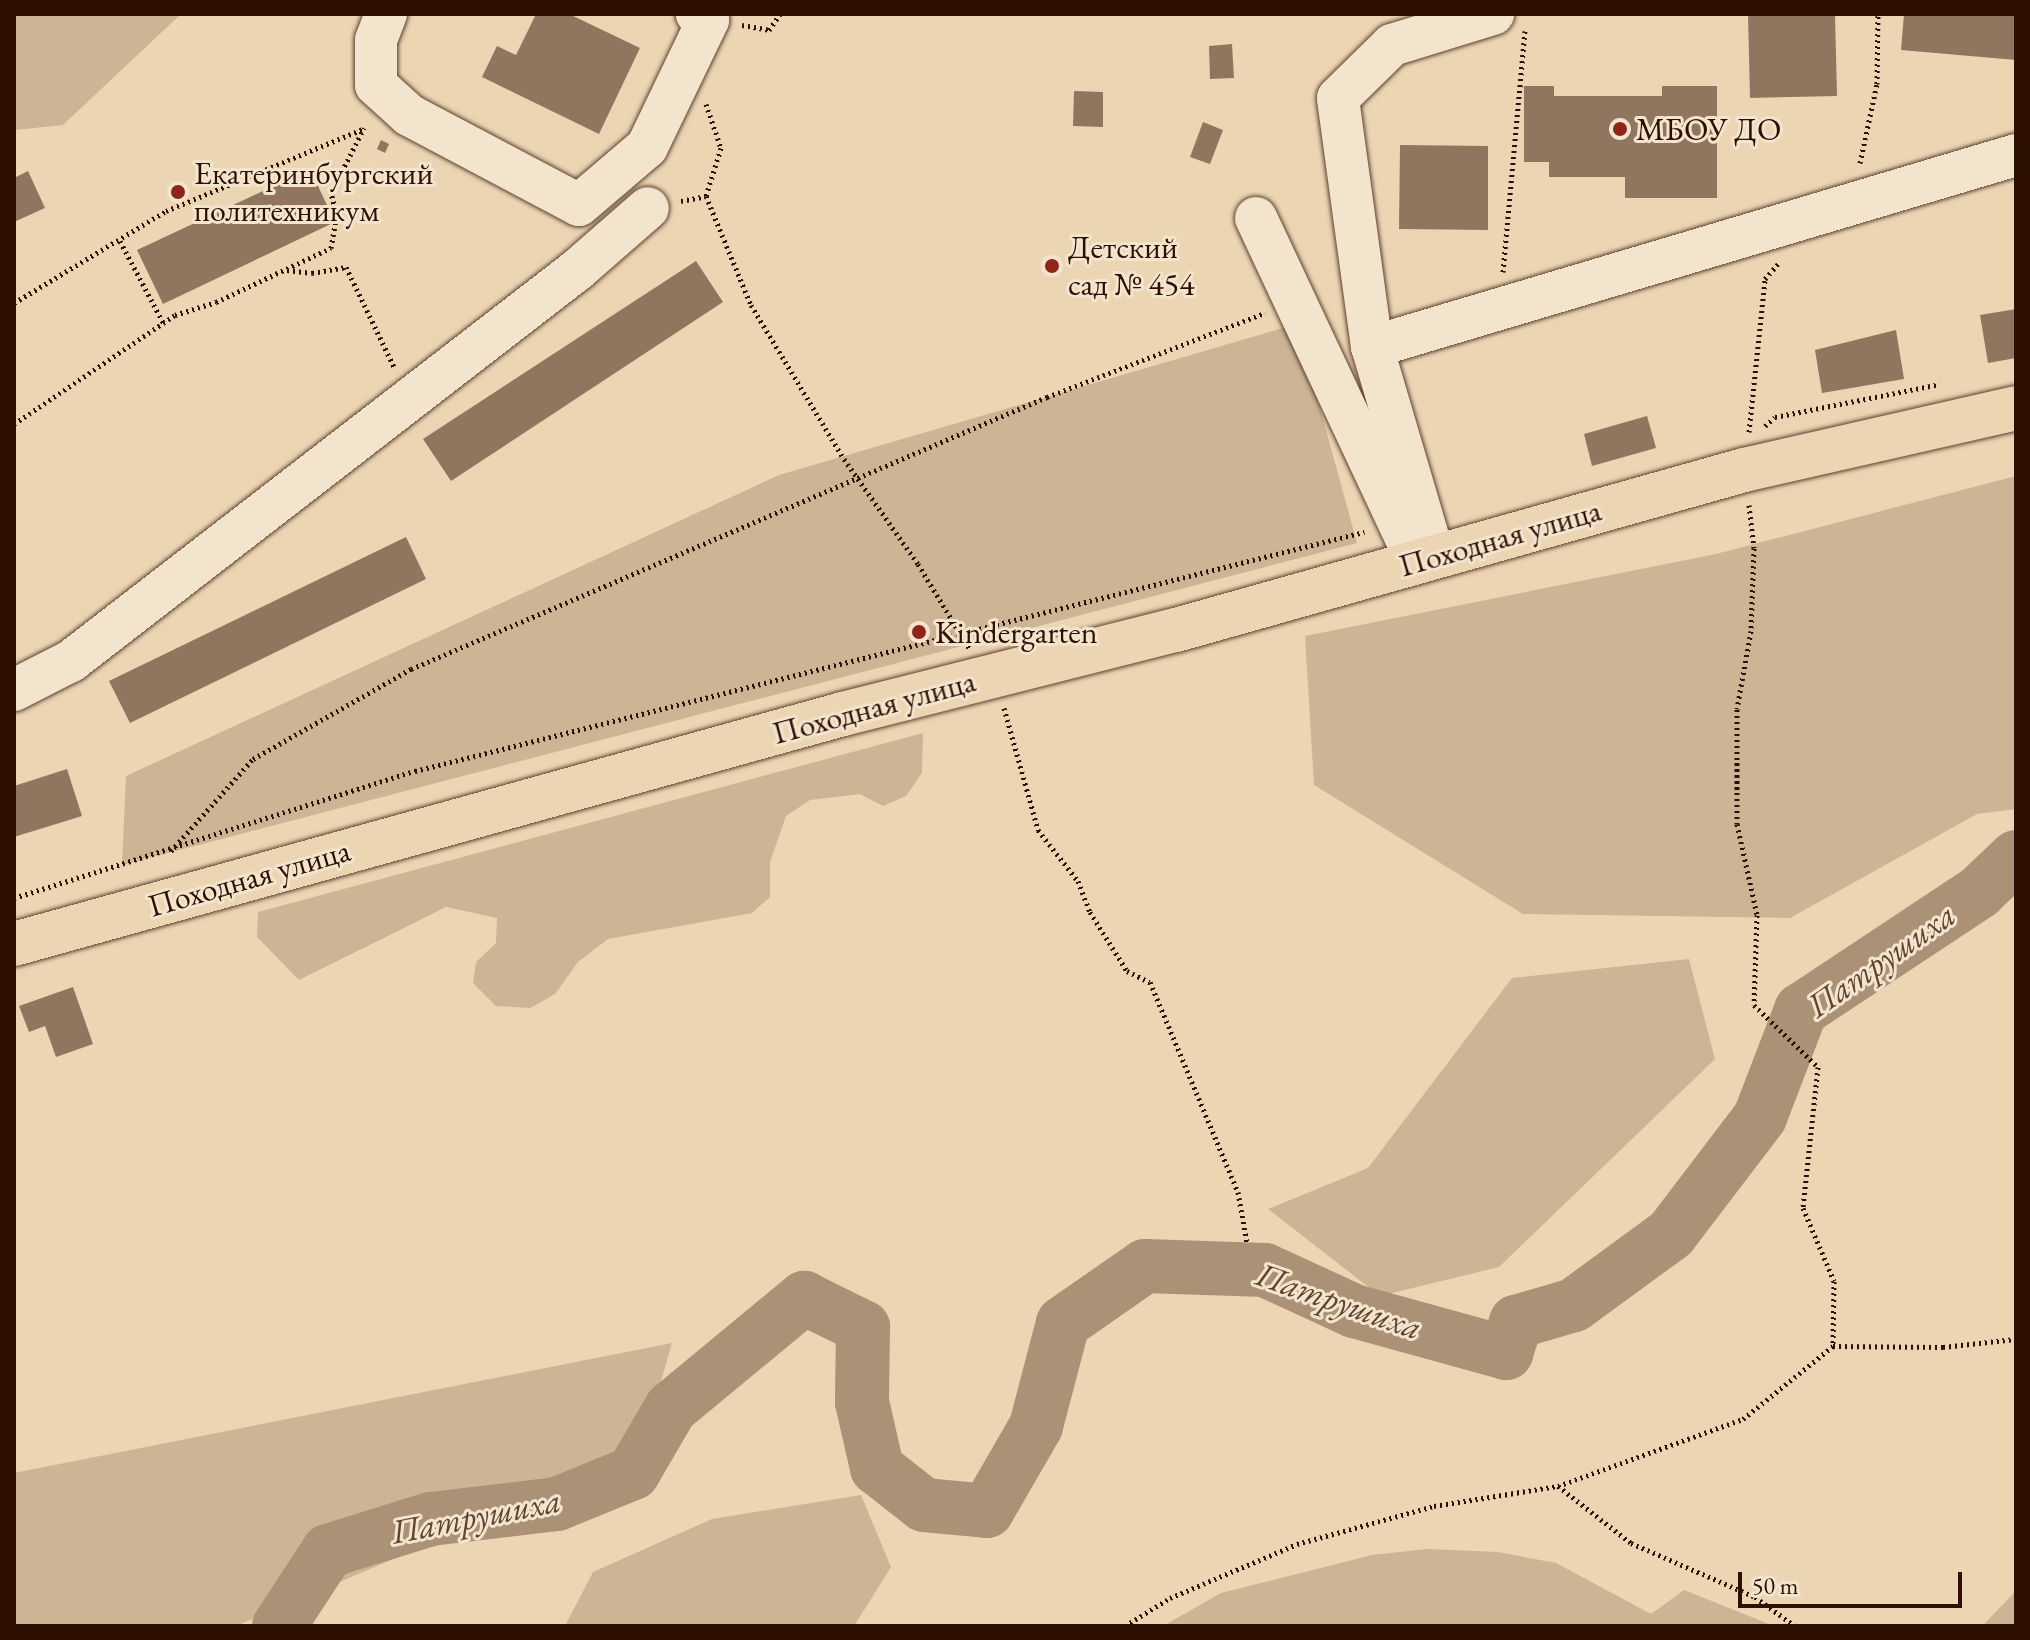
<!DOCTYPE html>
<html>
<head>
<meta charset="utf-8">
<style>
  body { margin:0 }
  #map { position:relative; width:2030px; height:1640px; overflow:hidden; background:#ecd5b3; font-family:"EB Garamond",serif }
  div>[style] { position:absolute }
  .green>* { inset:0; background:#ccb495 }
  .river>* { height:54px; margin:-27px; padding:0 27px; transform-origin:27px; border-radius:27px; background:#ab9277 }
  .building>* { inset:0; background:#91765f }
  .path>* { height:5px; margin-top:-2.5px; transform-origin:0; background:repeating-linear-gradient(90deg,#2e1003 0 2px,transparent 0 6px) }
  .roads { filter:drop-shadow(0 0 2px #5e412f) drop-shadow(0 0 2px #5e412f) }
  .minor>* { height:42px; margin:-21px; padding:0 21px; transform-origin:21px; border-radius:21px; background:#f3e4ce }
  .major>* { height:44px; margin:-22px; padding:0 22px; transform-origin:22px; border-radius:22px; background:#ecd5b3 }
  .dots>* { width:22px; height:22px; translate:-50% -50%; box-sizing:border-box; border:4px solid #f3e4ce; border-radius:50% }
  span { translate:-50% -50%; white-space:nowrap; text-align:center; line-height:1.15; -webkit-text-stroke:6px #f3e4ce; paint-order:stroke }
  .poi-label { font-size:32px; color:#2e1003 }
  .left { translate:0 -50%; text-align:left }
  .street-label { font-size:32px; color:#2e1003 }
  .water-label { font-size:34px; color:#604431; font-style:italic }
  .frame { position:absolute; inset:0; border:16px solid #2e1003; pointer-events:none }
  .scale { position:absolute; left:1738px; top:1572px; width:224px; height:36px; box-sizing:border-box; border:4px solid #2e1003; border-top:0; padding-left:10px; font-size:24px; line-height:28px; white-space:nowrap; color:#2e1003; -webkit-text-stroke:6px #f3e4ce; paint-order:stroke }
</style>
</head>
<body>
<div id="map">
  <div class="green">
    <i style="clip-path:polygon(14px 14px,181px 14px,63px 125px,15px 130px)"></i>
    <i style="clip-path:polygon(1297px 324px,1357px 543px,122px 865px,126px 776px,779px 475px)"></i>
    <i style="clip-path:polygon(2016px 476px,2016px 809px,1977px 814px,1790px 918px,1523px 914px,1314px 785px,1305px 636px,1716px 554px)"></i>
    <i style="clip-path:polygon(923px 733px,922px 773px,906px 796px,883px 806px,860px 794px,810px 800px,786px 816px,770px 862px,770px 897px,752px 913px,608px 939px,578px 962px,555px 994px,530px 1008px,496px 1006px,473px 983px,476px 962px,496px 943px,497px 918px,446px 907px,299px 980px,257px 937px,258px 912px)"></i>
    <i style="clip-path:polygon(1689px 959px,1715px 1059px,1499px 1267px,1380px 1296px,1268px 1209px,1368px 1168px,1512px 978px)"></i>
    <i style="clip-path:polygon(672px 1343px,640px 1454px,236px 1626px,14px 1626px,14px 1473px)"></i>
    <i style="clip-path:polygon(861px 1495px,891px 1567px,854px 1626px,565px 1626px,593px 1572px,712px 1519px)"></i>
    <i style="clip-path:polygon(1427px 1549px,1498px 1552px,1556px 1563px,1651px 1614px,1684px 1590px,1774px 1626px,1163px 1626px,1221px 1593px,1372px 1555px)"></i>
    <i style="clip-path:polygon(2016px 1591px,2016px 1626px,1982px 1626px)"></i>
  </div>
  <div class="river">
    <i style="left:279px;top:1626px;width:90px;rotate:-56.8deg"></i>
    <i style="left:328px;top:1551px;width:108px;rotate:-17.3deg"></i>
    <i style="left:431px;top:1519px;width:127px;rotate:-6.8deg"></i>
    <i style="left:557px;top:1504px;width:82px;rotate:-22.2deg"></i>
    <i style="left:633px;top:1473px;width:75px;rotate:-59.7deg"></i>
    <i style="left:671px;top:1408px;width:173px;rotate:-39.6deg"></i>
    <i style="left:804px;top:1298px;width:66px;rotate:26.2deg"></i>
    <i style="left:863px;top:1327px;width:75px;rotate:90.8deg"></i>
    <i style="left:862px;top:1402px;width:68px;rotate:77.2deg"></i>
    <i style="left:877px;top:1468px;width:60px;rotate:38.2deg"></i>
    <i style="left:924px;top:1505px;width:63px;rotate:5.4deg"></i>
    <i style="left:987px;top:1511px;width:98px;rotate:-60deg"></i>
    <i style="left:1036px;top:1426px;width:106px;rotate:-75.3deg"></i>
    <i style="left:1063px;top:1323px;width:100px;rotate:-34.8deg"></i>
    <i style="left:1145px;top:1266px;width:120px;rotate:1.9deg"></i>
    <i style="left:1265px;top:1270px;width:98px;rotate:24.7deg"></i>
    <i style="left:1354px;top:1311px;width:158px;rotate:15.4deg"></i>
    <i style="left:1506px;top:1353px;width:33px;rotate:-72deg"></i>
    <i style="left:1516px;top:1322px;width:60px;rotate:-16.3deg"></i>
    <i style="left:1574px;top:1305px;width:120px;rotate:-36.2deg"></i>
    <i style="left:1671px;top:1234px;width:147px;rotate:-52.7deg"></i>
    <i style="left:1760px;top:1117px;width:115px;rotate:-69deg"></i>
    <i style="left:1801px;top:1010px;width:214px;rotate:-33.5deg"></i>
    <i style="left:1979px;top:892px;width:51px;rotate:-43.4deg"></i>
  </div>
  <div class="building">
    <i style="clip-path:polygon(536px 14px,569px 14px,640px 48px,599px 134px,482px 77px,497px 46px,516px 55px)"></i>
    <i style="clip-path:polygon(1748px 14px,1835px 14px,1837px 96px,1750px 98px)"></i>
    <i style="clip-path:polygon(1904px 14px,2016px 14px,2016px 60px,1901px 50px)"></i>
    <i style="clip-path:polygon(1232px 44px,1234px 78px,1210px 79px,1209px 46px)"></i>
    <i style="clip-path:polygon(1524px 86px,1554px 86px,1554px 96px,1662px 96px,1662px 86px,1717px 86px,1717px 198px,1625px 198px,1625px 177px,1549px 177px,1549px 162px,1524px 162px)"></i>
    <i style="clip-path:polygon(1074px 91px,1103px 92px,1103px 127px,1073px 126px)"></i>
    <i style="clip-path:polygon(1203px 122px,1223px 130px,1210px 164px,1190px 157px)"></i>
    <i style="clip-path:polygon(381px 140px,389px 144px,385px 153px,377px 149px)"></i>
    <i style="clip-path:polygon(1400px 145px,1488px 146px,1488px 230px,1399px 229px)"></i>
    <i style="clip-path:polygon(310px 169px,335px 222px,163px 304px,137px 250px)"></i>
    <i style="clip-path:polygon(28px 171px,45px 208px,14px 222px,14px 178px)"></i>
    <i style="clip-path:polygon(696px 261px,723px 302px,451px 481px,423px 439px)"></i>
    <i style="clip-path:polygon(2016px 309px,2016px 358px,1988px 363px,1980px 315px)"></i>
    <i style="clip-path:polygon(1896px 330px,1904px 379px,1822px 393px,1815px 350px)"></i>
    <i style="clip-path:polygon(1647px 416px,1656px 448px,1592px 466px,1584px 434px)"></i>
    <i style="clip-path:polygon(406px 537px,426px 579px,130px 723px,109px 681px)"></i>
    <i style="clip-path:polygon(67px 769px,82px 816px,14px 837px,14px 786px)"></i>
    <i style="clip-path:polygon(73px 987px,93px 1044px,56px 1057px,45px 1026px,29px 1032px,19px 1006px)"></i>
  </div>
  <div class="path">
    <i style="left:742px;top:25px;width:27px;rotate:10deg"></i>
    <i style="left:769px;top:30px;width:19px;rotate:-55deg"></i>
    <i style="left:706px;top:104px;width:46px;rotate:71.2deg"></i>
    <i style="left:721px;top:148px;width:50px;rotate:107.4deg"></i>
    <i style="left:1860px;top:163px;width:81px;rotate:-77.9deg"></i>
    <i style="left:1877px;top:84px;width:70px;rotate:-89.2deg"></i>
    <i style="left:681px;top:201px;width:25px;rotate:-11deg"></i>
    <i style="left:706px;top:196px;width:118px;rotate:67.6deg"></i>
    <i style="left:751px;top:305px;width:180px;rotate:58.9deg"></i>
    <i style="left:844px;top:459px;width:128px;rotate:54.8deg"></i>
    <i style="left:918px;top:564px;width:98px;rotate:58.7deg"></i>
    <i style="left:120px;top:241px;width:94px;rotate:62.1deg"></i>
    <i style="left:287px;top:270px;width:25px;rotate:7deg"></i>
    <i style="left:312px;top:273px;width:35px;rotate:-10deg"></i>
    <i style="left:346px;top:267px;width:113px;rotate:64.3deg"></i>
    <i style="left:1503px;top:272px;width:242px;rotate:-84.8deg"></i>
    <i style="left:14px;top:303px;width:178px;rotate:-31.2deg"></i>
    <i style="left:166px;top:211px;width:213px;rotate:-22.6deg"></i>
    <i style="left:14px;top:424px;width:194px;rotate:-34.1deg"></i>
    <i style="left:175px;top:315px;width:43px;rotate:-17.6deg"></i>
    <i style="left:216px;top:302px;width:127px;rotate:-25.2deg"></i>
    <i style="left:331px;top:248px;width:34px;rotate:-80deg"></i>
    <i style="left:337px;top:215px;width:23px;rotate:-105deg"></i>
    <i style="left:331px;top:193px;width:73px;rotate:-63.1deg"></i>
    <i style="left:1765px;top:426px;width:13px;rotate:-42deg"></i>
    <i style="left:1775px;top:417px;width:168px;rotate:-11.3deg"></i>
    <i style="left:1749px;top:432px;width:154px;rotate:-84deg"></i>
    <i style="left:1765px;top:279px;width:20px;rotate:-49deg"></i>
    <i style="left:1749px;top:505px;width:43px;rotate:83.4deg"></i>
    <i style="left:1754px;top:548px;width:83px;rotate:92.1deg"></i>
    <i style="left:1751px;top:631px;width:79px;rotate:100.2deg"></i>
    <i style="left:1737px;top:709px;width:115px;rotate:90deg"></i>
    <i style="left:1737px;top:824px;width:93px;rotate:77.6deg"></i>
    <i style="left:1757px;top:915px;width:90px;rotate:91.9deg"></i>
    <i style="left:1754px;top:1005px;width:89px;rotate:44.1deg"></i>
    <i style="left:1818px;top:1067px;width:142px;rotate:96.1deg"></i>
    <i style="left:1803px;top:1208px;width:79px;rotate:67deg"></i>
    <i style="left:1834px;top:1281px;width:65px;rotate:90.9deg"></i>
    <i style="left:1004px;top:708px;width:127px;rotate:74.4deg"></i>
    <i style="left:1038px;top:830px;width:65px;rotate:51.9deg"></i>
    <i style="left:1078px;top:881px;width:33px;rotate:69deg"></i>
    <i style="left:1090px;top:912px;width:70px;rotate:57.9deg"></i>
    <i style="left:1127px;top:971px;width:25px;rotate:26deg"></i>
    <i style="left:1150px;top:982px;width:228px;rotate:67.3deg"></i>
    <i style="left:1238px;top:1192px;width:52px;rotate:80deg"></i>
    <i style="left:171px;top:851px;width:123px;rotate:-48.3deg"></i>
    <i style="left:253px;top:759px;width:182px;rotate:-29.7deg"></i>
    <i style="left:411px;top:669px;width:692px;rotate:-23.16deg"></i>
    <i style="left:1047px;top:397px;width:234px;rotate:-21.1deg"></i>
    <i style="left:14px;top:898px;width:421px;rotate:-17.6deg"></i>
    <i style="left:415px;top:771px;width:979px;rotate:-14.14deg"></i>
    <i style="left:1558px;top:1486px;width:93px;rotate:38deg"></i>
    <i style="left:1631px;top:1543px;width:135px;rotate:23.5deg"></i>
    <i style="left:1755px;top:1597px;width:49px;rotate:35.9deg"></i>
    <i style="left:1125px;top:1626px;width:53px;rotate:-31.9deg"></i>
    <i style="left:1170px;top:1598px;width:138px;rotate:-23deg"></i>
    <i style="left:1297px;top:1544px;width:142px;rotate:-15.5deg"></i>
    <i style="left:1434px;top:1506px;width:126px;rotate:-9.2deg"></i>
    <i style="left:1558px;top:1486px;width:197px;rotate:-19.9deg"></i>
    <i style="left:1743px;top:1419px;width:116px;rotate:-39deg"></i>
    <i style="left:1833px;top:1346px;width:110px;rotate:0.5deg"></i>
    <i style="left:1943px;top:1347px;width:73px;rotate:-6.3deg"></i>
  </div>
  <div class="roads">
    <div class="minor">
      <i style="left:386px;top:14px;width:28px;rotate:111deg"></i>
      <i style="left:376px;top:40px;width:45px;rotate:90deg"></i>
      <i style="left:376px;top:85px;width:45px;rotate:42.3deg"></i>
      <i style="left:409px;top:115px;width:192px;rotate:27.9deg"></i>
      <i style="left:579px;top:205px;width:89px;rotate:-40.5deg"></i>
      <i style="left:647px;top:147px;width:141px;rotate:-64.3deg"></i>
      <i style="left:708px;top:20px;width:13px;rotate:-151deg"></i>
      <i style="left:1256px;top:218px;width:358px;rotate:64.9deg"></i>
      <i style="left:1372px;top:347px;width:672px;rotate:-16.6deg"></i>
      <i style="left:1434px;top:557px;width:219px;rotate:-106.4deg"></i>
      <i style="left:1372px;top:347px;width:251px;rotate:-97.8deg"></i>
      <i style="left:1338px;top:98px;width:76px;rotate:-44.5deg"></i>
      <i style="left:1392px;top:45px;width:106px;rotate:-17.1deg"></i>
      <i style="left:14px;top:690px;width:64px;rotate:-27deg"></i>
      <i style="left:71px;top:661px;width:639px;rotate:-37.69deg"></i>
      <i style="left:577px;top:270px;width:94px;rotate:-41.1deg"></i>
    </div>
    <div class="major">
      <i style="left:14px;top:944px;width:860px;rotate:-15.51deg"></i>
      <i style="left:843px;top:714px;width:343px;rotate:-14.2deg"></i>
      <i style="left:1176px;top:630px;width:590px;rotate:-15.73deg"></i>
      <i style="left:1744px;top:470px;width:279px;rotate:-12.8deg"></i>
    </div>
  </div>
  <div class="dots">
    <i style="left:1620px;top:129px;background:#8f2418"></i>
    <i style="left:178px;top:192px;background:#8f2418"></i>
    <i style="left:1052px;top:266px;background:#8f2418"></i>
    <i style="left:919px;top:632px;background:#8f2418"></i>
  </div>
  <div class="poi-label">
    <span class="left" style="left:1636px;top:129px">МБОУ ДО</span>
    <span class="left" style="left:194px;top:192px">Екатеринбургский<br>политехникум</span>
    <span class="left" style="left:1068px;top:266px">Детский<br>сад № 454</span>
    <span class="left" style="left:935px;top:632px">Kindergarten</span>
  </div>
  <div class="street-label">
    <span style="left:1500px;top:538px;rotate:-16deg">Походная улица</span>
    <span style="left:874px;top:707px;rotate:-15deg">Походная улица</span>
    <span style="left:249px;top:878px;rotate:-16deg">Походная улица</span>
  </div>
  <div class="water-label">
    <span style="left:1881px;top:960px;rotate:-35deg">Патрушиха</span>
    <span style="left:1339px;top:1301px;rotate:19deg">Патрушиха</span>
    <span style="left:476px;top:1516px;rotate:-11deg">Патрушиха</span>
  </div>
  <div class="frame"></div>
  <div class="scale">50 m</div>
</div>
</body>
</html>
